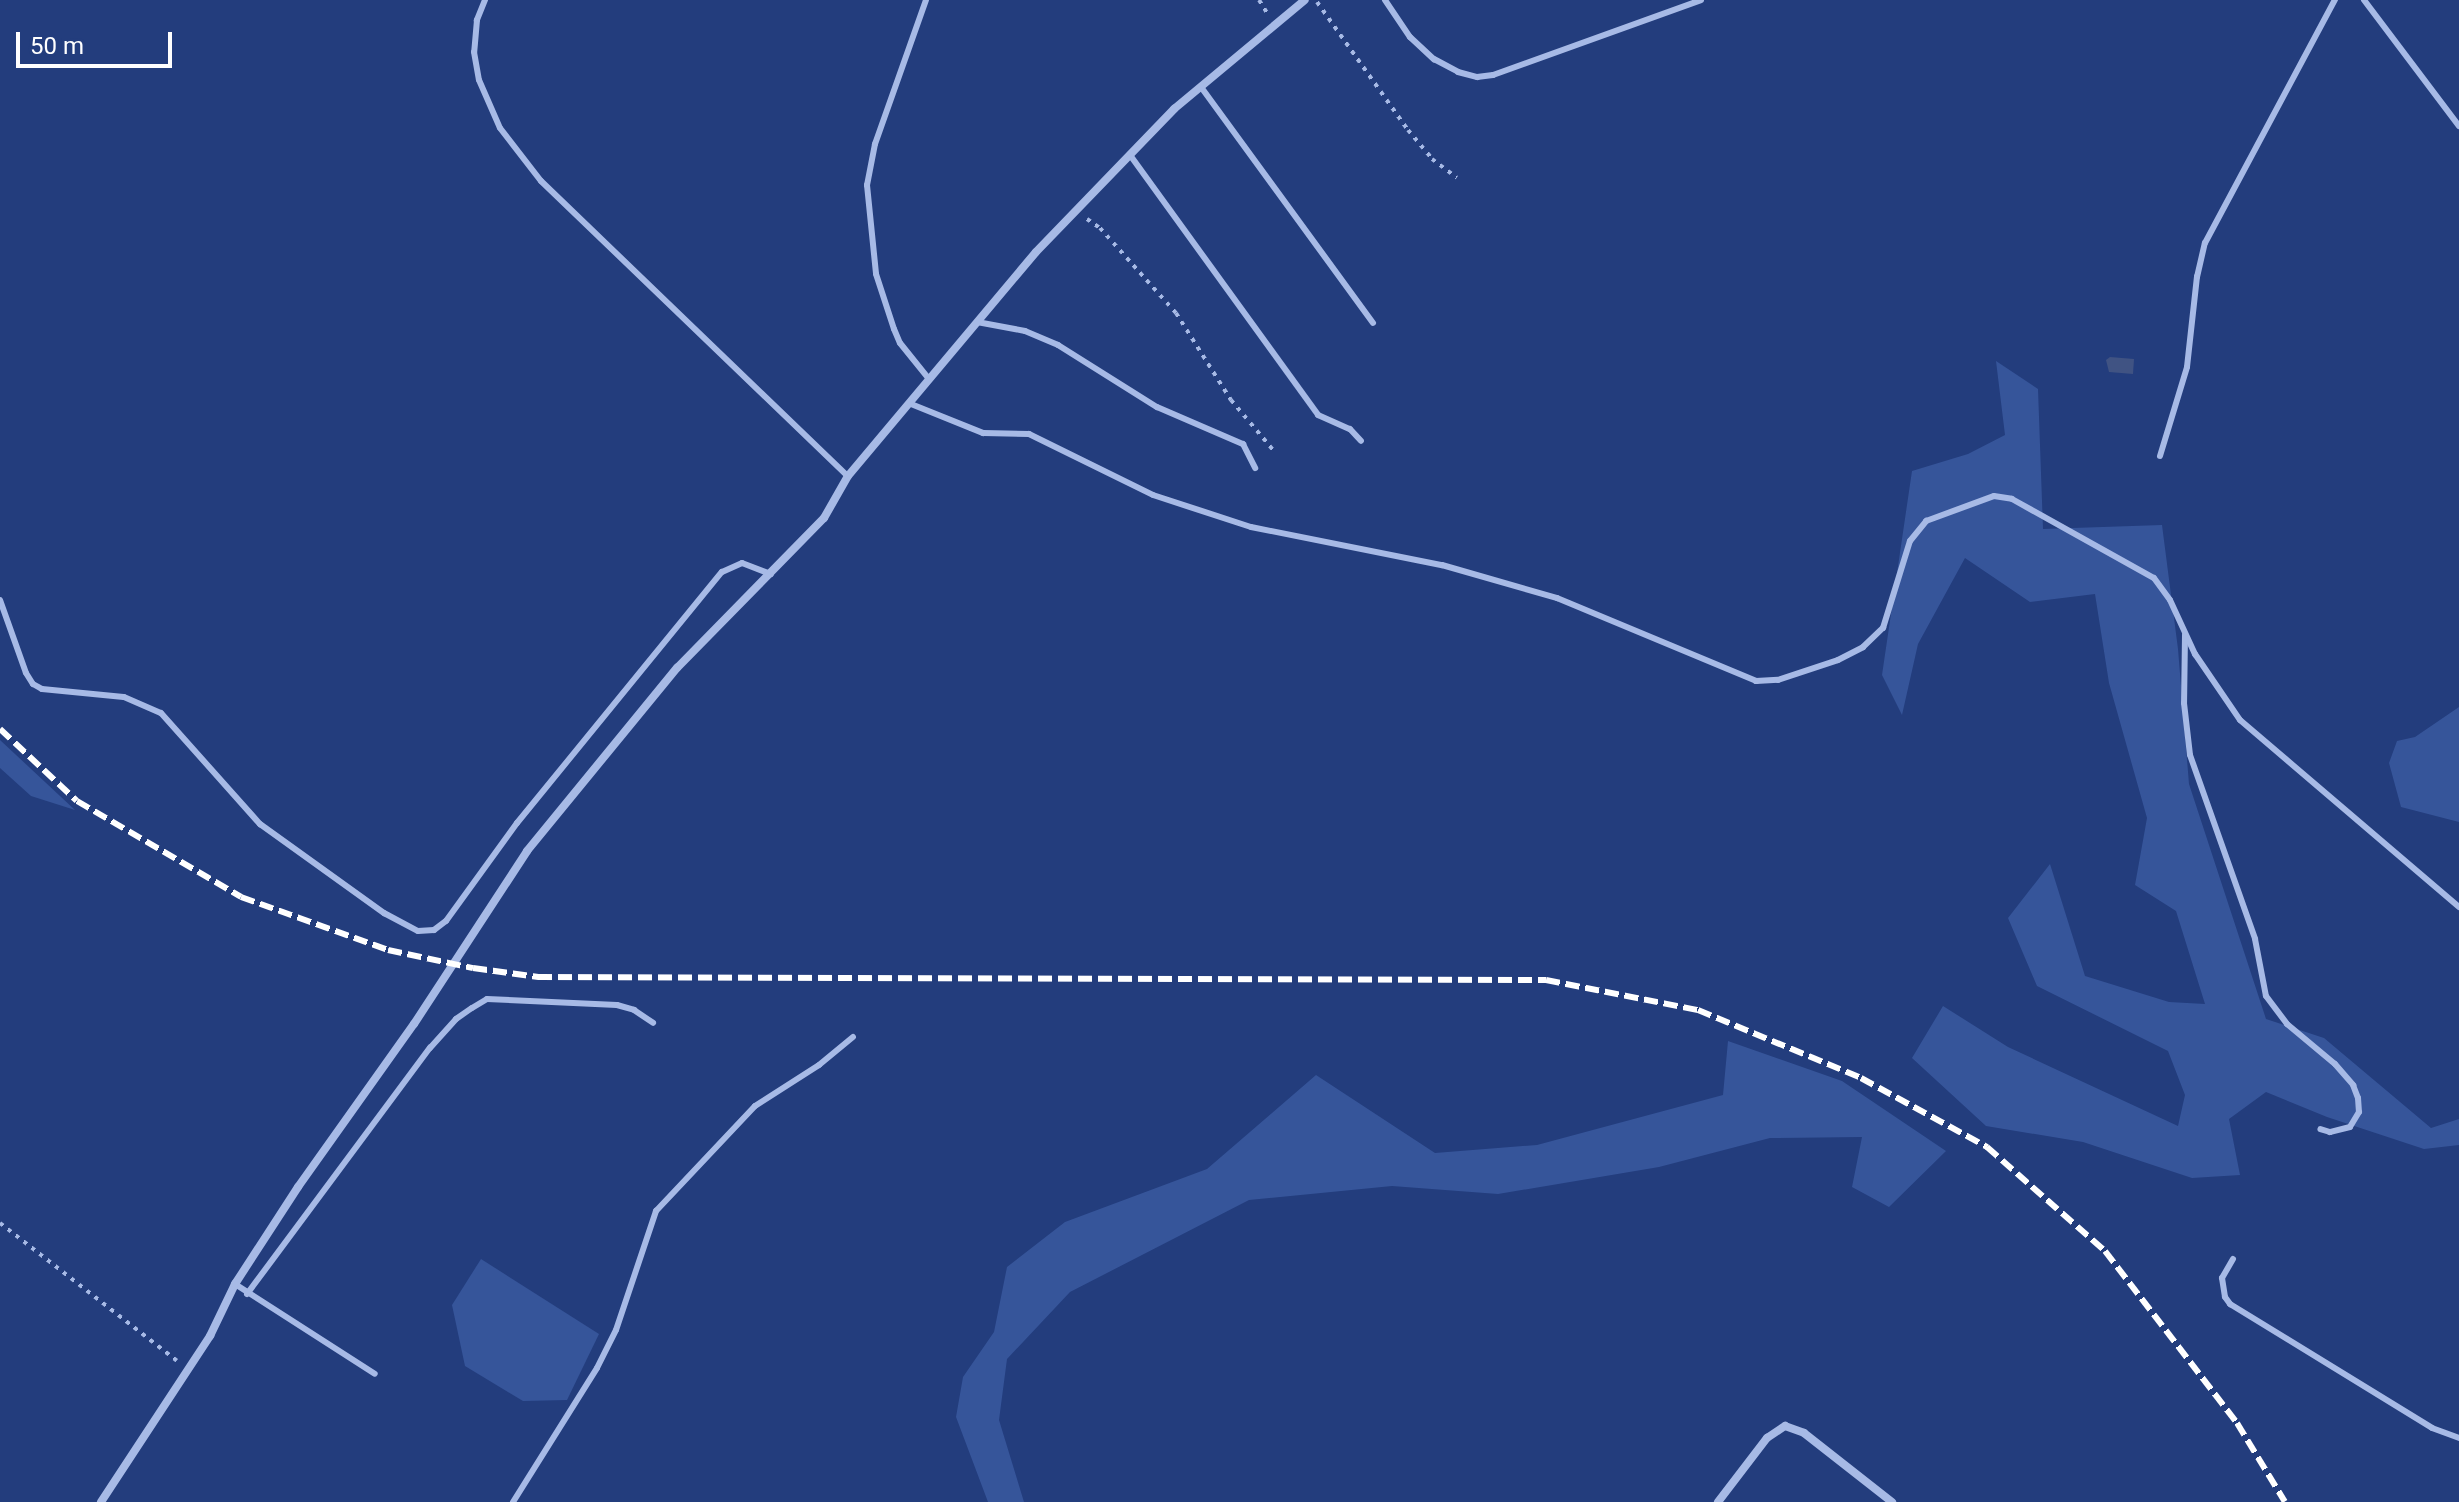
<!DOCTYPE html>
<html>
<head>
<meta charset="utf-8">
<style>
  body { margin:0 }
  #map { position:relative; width:2459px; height:1502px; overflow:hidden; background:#233d7d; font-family:Roboto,sans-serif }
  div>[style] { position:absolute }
  .green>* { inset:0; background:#36559a }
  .water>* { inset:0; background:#405383 }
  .path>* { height:4px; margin-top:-2px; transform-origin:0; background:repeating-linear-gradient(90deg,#a7bae6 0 4px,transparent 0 10px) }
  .lane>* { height:6px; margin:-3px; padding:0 3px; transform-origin:3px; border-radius:3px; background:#a7bae6 }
  .street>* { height:8px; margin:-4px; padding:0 4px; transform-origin:4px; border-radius:4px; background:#a7bae6 }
  .rail>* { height:6px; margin-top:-3px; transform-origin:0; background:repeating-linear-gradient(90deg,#fff 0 14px,transparent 0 20px) }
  span { translate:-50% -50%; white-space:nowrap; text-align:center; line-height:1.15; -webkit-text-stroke:6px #233d7d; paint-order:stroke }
  .scale { position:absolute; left:16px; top:32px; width:156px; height:36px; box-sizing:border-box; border:4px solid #fff; border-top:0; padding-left:10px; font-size:24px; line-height:28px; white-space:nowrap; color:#fff; -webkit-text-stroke:6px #233d7d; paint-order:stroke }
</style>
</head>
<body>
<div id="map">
  <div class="green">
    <i style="clip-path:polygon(1996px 361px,2038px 389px,2043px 529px,2162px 525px,2178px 649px,2189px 784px,2266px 1019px,2324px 1038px,2431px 1128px,2459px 1119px,2459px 1145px,2424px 1149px,2327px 1117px,2266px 1092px,2229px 1119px,2240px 1175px,2192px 1178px,2083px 1142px,1986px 1126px,1912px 1058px,1943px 1006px,2008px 1047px,2178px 1126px,2185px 1095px,2168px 1051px,2037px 986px,2008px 918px,2050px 864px,2085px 976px,2169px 1002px,2205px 1004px,2176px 911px,2135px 885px,2147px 818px,2109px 683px,2095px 594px,2030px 602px,1965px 558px,1918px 644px,1902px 715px,1882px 675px,1912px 471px,1968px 454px,2005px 435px)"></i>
    <i style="clip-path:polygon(2459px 707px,2459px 822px,2401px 807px,2389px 763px,2397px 741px,2415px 737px)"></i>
    <i style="clip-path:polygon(0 740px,75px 810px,31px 796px,0 768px)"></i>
    <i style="clip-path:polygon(1728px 1041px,1842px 1081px,1946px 1151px,1889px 1207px,1852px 1187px,1862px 1137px,1770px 1138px,1659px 1167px,1498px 1194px,1392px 1186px,1249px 1200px,1070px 1292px,1007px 1359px,999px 1420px,1024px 1502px,988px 1502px,956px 1417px,963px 1377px,994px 1332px,1007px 1267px,1065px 1222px,1207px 1169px,1316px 1075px,1435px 1153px,1537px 1145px,1723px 1095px)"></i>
    <i style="clip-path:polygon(481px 1259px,599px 1334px,567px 1400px,523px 1401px,465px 1366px,452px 1305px)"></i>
  </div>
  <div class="water">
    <i style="clip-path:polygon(2110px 357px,2134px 359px,2133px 374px,2109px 372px,2106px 360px)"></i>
  </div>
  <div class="path">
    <i style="left:1259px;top:0;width:15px;rotate:58deg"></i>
    <i style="left:1317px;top:2px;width:157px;rotate:54.6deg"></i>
    <i style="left:1408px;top:130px;width:38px;rotate:50deg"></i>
    <i style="left:1432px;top:159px;width:31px;rotate:37deg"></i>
    <i style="left:1087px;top:219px;width:16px;rotate:35deg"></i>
    <i style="left:1100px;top:228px;width:114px;rotate:48.2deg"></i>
    <i style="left:1176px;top:313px;width:103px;rotate:57.7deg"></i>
    <i style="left:1231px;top:400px;width:67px;rotate:49.9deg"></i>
    <i style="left:0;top:1223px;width:224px;rotate:37.9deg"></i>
  </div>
  <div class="lane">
    <i style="left:485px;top:0;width:22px;rotate:112deg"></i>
    <i style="left:477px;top:20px;width:32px;rotate:95deg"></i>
    <i style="left:474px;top:52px;width:28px;rotate:80deg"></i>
    <i style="left:479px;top:80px;width:52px;rotate:66.4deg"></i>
    <i style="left:500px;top:128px;width:67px;rotate:52.3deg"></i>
    <i style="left:541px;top:181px;width:426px;rotate:43.9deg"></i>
    <i style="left:926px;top:0;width:153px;rotate:109.5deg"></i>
    <i style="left:875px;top:144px;width:42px;rotate:101deg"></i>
    <i style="left:867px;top:185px;width:89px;rotate:84.2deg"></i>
    <i style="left:876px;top:274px;width:58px;rotate:71.9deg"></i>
    <i style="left:894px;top:329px;width:15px;rotate:67deg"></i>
    <i style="left:900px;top:343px;width:46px;rotate:51.1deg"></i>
    <i style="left:1385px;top:0;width:45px;rotate:56deg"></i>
    <i style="left:1410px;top:37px;width:33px;rotate:43deg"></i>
    <i style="left:1434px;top:59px;width:27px;rotate:28deg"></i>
    <i style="left:1458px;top:72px;width:20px;rotate:15deg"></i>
    <i style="left:1477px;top:77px;width:16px;rotate:-7deg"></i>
    <i style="left:1493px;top:75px;width:221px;rotate:-19.8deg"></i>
    <i style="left:2364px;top:0;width:158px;rotate:53deg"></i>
    <i style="left:1201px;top:87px;width:292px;rotate:53.9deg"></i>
    <i style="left:1130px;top:155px;width:321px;rotate:54.1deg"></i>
    <i style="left:1318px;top:415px;width:35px;rotate:24deg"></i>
    <i style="left:1350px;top:429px;width:16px;rotate:47deg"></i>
    <i style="left:977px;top:322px;width:49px;rotate:10.6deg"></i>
    <i style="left:1025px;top:331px;width:36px;rotate:23deg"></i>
    <i style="left:1058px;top:345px;width:117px;rotate:32.1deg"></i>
    <i style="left:1157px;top:407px;width:94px;rotate:23.3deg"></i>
    <i style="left:1243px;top:444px;width:27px;rotate:63deg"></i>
    <i style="left:911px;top:404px;width:78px;rotate:21.9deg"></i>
    <i style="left:983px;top:433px;width:46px;rotate:1.2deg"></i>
    <i style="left:1029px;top:434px;width:138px;rotate:26.2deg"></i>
    <i style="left:1153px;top:495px;width:103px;rotate:18.1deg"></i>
    <i style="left:1251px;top:527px;width:195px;rotate:11.3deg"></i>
    <i style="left:1442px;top:565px;width:120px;rotate:16deg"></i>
    <i style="left:1557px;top:598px;width:216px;rotate:22.6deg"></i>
    <i style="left:1756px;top:681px;width:22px;rotate:-3deg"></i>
    <i style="left:1778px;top:680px;width:63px;rotate:-18.4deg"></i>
    <i style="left:1838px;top:660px;width:28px;rotate:-27deg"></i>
    <i style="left:1863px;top:647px;width:28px;rotate:-44deg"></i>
    <i style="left:1883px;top:628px;width:91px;rotate:-72.8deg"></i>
    <i style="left:1910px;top:541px;width:26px;rotate:-51deg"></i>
    <i style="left:1926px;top:521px;width:72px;rotate:-20.2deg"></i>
    <i style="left:1994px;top:496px;width:18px;rotate:9deg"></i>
    <i style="left:2012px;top:499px;width:162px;rotate:29.1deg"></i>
    <i style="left:2154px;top:578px;width:27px;rotate:54deg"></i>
    <i style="left:2170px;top:600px;width:60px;rotate:65.2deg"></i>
    <i style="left:2195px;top:654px;width:80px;rotate:55.7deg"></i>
    <i style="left:2240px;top:720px;width:288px;rotate:40.5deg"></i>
    <i style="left:2160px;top:456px;width:93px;rotate:-73.1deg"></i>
    <i style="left:2187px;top:367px;width:91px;rotate:-83.7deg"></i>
    <i style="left:2197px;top:277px;width:35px;rotate:-77deg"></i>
    <i style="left:2205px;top:243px;width:276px;rotate:-61.9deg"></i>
    <i style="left:0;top:600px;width:77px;rotate:70.4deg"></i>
    <i style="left:26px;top:673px;width:13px;rotate:58deg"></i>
    <i style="left:33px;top:684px;width:10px;rotate:29deg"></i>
    <i style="left:42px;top:689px;width:82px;rotate:5.6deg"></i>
    <i style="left:124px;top:697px;width:40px;rotate:23.4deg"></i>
    <i style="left:161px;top:713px;width:149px;rotate:48.3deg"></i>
    <i style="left:260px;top:824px;width:153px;rotate:35.7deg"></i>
    <i style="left:384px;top:913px;width:38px;rotate:28deg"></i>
    <i style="left:418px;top:931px;width:16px;rotate:-4deg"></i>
    <i style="left:434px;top:930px;width:15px;rotate:-37deg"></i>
    <i style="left:446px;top:921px;width:121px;rotate:-54.1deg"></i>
    <i style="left:517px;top:823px;width:324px;rotate:-50.8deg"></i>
    <i style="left:722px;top:572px;width:22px;rotate:-24deg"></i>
    <i style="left:742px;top:563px;width:31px;rotate:21deg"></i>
    <i style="left:2185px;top:635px;width:68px;rotate:90.8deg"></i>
    <i style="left:2184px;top:703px;width:52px;rotate:83.4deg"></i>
    <i style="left:2190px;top:755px;width:195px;rotate:70.5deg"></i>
    <i style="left:2255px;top:939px;width:58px;rotate:79.1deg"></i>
    <i style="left:2266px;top:996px;width:35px;rotate:53deg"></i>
    <i style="left:2287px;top:1024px;width:62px;rotate:39.8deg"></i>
    <i style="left:2335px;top:1064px;width:28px;rotate:49deg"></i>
    <i style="left:2353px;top:1085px;width:14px;rotate:69deg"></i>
    <i style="left:2358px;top:1098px;width:14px;rotate:86deg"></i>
    <i style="left:2359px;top:1112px;width:17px;rotate:121deg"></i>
    <i style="left:2350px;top:1127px;width:21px;rotate:166deg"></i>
    <i style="left:2330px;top:1132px;width:10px;rotate:-163deg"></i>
    <i style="left:2233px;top:1259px;width:22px;rotate:120deg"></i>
    <i style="left:2222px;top:1278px;width:19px;rotate:81deg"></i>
    <i style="left:2225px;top:1297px;width:9px;rotate:54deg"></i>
    <i style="left:2230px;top:1304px;width:237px;rotate:31.5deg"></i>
    <i style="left:2432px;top:1428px;width:29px;rotate:20deg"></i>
    <i style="left:235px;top:1284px;width:166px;rotate:32.7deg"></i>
    <i style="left:247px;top:1294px;width:307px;rotate:-53.4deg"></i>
    <i style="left:430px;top:1048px;width:39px;rotate:-48deg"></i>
    <i style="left:456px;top:1019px;width:19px;rotate:-35deg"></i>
    <i style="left:472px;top:1008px;width:17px;rotate:-31deg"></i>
    <i style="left:487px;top:999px;width:130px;rotate:2.6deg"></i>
    <i style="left:617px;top:1005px;width:18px;rotate:16deg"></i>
    <i style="left:634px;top:1010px;width:23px;rotate:34deg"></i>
    <i style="left:513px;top:1502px;width:158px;rotate:-57.9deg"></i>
    <i style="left:597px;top:1368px;width:42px;rotate:-63.4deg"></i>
    <i style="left:616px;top:1330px;width:126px;rotate:-71.4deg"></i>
    <i style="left:656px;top:1211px;width:144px;rotate:-46.7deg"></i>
    <i style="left:755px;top:1106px;width:76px;rotate:-32.6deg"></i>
    <i style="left:819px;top:1065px;width:44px;rotate:-39.5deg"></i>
  </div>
  <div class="street">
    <i style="left:101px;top:1502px;width:199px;rotate:-56.7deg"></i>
    <i style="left:210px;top:1336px;width:58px;rotate:-64.3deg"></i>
    <i style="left:235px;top:1284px;width:116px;rotate:-57deg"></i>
    <i style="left:298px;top:1187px;width:200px;rotate:-54.6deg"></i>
    <i style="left:414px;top:1024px;width:207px;rotate:-56.8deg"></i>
    <i style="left:527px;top:851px;width:237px;rotate:-50.7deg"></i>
    <i style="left:677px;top:668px;width:210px;rotate:-45.6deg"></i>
    <i style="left:824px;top:518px;width:48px;rotate:-60.3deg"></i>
    <i style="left:848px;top:476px;width:292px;rotate:-50deg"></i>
    <i style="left:1036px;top:252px;width:199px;rotate:-46deg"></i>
    <i style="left:1174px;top:109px;width:170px;rotate:-39.8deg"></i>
    <i style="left:1718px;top:1502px;width:81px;rotate:-52.6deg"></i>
    <i style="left:1767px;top:1438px;width:22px;rotate:-34deg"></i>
    <i style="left:1785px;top:1426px;width:20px;rotate:20deg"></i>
    <i style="left:1804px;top:1433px;width:112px;rotate:38.1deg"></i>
  </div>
  <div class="rail">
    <i style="left:0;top:729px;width:105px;rotate:43.1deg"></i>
    <i style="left:77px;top:801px;width:190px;rotate:30.3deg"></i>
    <i style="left:241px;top:897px;width:156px;rotate:19.8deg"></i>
    <i style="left:388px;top:950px;width:87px;rotate:12deg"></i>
    <i style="left:473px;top:968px;width:66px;rotate:7.9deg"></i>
    <i style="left:538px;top:977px;width:1008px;rotate:0.17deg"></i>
    <i style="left:1546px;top:980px;width:155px;rotate:11.2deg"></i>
    <i style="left:1698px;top:1010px;width:177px;rotate:22.6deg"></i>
    <i style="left:1861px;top:1078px;width:144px;rotate:28.7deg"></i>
    <i style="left:1987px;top:1147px;width:157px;rotate:41.4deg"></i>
    <i style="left:2105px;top:1251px;width:217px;rotate:52.5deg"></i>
    <i style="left:2237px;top:1423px;width:92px;rotate:58.7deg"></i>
  </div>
  <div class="scale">50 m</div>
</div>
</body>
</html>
